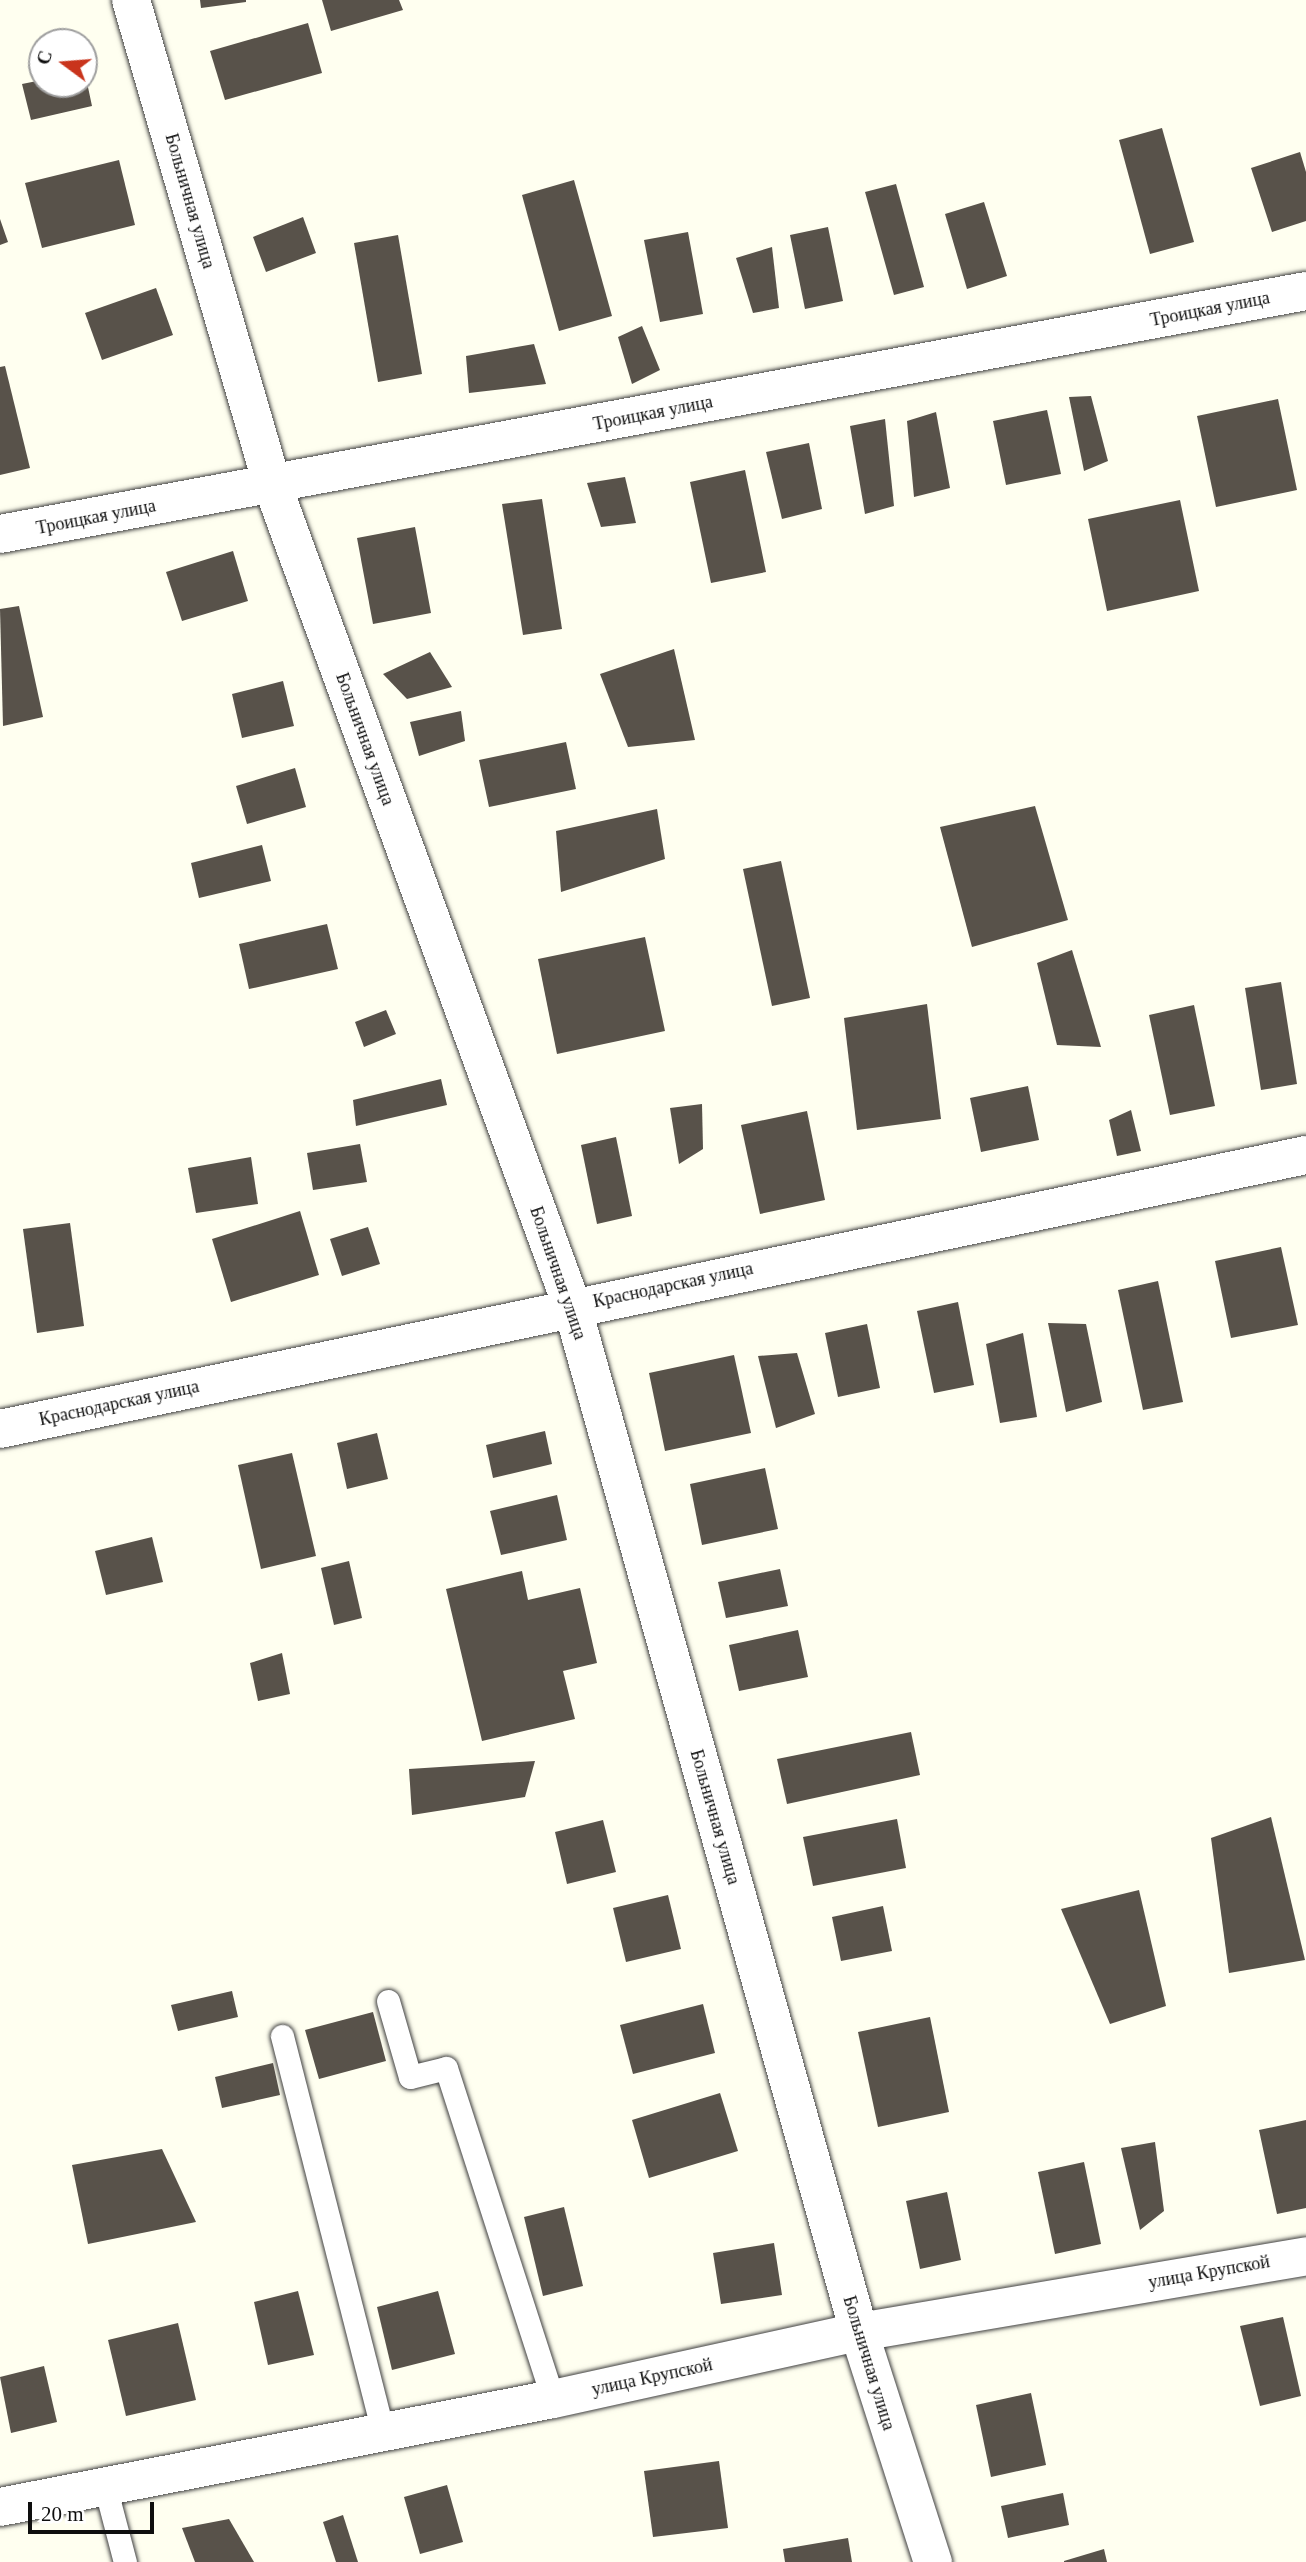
<!DOCTYPE html>
<html>
<head>
<meta charset="utf-8">
<style>
  body { margin:0 }
  #map { position:relative; width:1306px; height:2562px; overflow:hidden; background:#fffff0; font-family:"Times New Roman",serif }
  div>[style] { position:absolute }
  .building>* { inset:0; background:#58524a }
  .roads { filter:drop-shadow(0 0 2px #414141) drop-shadow(0 0 2px #414141) }
  .service>* { height:23px; margin:-11.5px; padding:0 11.5px; transform-origin:11.5px; border-radius:11.5px; background:#fff }
  .minor>* { height:38px; margin:-19px; padding:0 19px; transform-origin:19px; border-radius:19px; background:#fff }
  span { translate:-50% -50%; white-space:nowrap; text-align:center; line-height:1.15; -webkit-text-stroke:7px #fff; paint-order:stroke }
  .street-label { font-size:18px; color:#0e0e0e }
  .north { position:absolute; left:28px; top:28px; width:70px; height:70px; box-sizing:border-box; background:#fff; border:2px solid #9f9f9f; border-radius:50%; rotate:286deg; font-size:19px; font-weight:700; line-height:28px; text-align:center; color:#0e0e0e }
  .north::after { content:''; display:block; margin:auto; width:24px; height:32px; background:#c9341c; clip-path:polygon(50% 0,100% 100%,50% 72%,0 100%) }
  .scale { position:absolute; left:28px; top:2502px; width:126px; height:32px; box-sizing:border-box; border:4px solid #0e0e0e; border-top:0; padding-left:9px; font-size:21px; line-height:24px; white-space:nowrap; color:#0e0e0e; -webkit-text-stroke:5px #fff; paint-order:stroke }
</style>
</head>
<body>
<div id="map">
  <div class="building">
    <i style="clip-path:polygon(200px 0,246px 0,246px 2px,201px 8px)"></i>
    <i style="clip-path:polygon(322px 0,399px 0,403px 10px,331px 31px)"></i>
    <i style="clip-path:polygon(308px 23px,322px 73px,225px 100px,210px 51px)"></i>
    <i style="clip-path:polygon(85px 73px,92px 106px,31px 120px,22px 84px,42px 80px,42px 84px,84px 84px)"></i>
    <i style="clip-path:polygon(1162px 128px,1194px 242px,1150px 254px,1119px 140px)"></i>
    <i style="clip-path:polygon(1300px 152px,1306px 172px,1306px 221px,1272px 232px,1251px 168px)"></i>
    <i style="clip-path:polygon(119px 160px,135px 225px,42px 248px,25px 183px)"></i>
    <i style="clip-path:polygon(574px 180px,612px 316px,559px 331px,522px 195px)"></i>
    <i style="clip-path:polygon(896px 184px,924px 287px,894px 295px,865px 192px)"></i>
    <i style="clip-path:polygon(984px 202px,1007px 276px,967px 289px,945px 214px)"></i>
    <i style="clip-path:polygon(303px 217px,316px 253px,266px 272px,253px 237px)"></i>
    <i style="clip-path:polygon(0 219px,8px 242px,0 245px)"></i>
    <i style="clip-path:polygon(828px 227px,843px 301px,805px 309px,790px 235px)"></i>
    <i style="clip-path:polygon(688px 232px,703px 314px,660px 322px,644px 240px)"></i>
    <i style="clip-path:polygon(398px 235px,422px 374px,378px 382px,354px 243px)"></i>
    <i style="clip-path:polygon(772px 247px,779px 308px,753px 313px,736px 258px)"></i>
    <i style="clip-path:polygon(156px 288px,173px 335px,102px 360px,85px 313px)"></i>
    <i style="clip-path:polygon(642px 326px,660px 370px,632px 384px,618px 337px)"></i>
    <i style="clip-path:polygon(534px 344px,546px 384px,469px 393px,466px 356px)"></i>
    <i style="clip-path:polygon(5px 366px,30px 468px,0 475px,0 367px)"></i>
    <i style="clip-path:polygon(1091px 396px,1108px 461px,1084px 471px,1069px 397px)"></i>
    <i style="clip-path:polygon(1278px 399px,1297px 490px,1216px 507px,1197px 416px)"></i>
    <i style="clip-path:polygon(1047px 410px,1061px 474px,1006px 485px,993px 421px)"></i>
    <i style="clip-path:polygon(936px 412px,950px 488px,914px 497px,907px 421px)"></i>
    <i style="clip-path:polygon(885px 419px,894px 506px,865px 514px,850px 426px)"></i>
    <i style="clip-path:polygon(809px 443px,822px 509px,782px 519px,766px 452px)"></i>
    <i style="clip-path:polygon(745px 470px,766px 572px,711px 583px,690px 482px)"></i>
    <i style="clip-path:polygon(625px 477px,636px 523px,601px 527px,587px 483px)"></i>
    <i style="clip-path:polygon(542px 499px,562px 629px,523px 635px,502px 504px)"></i>
    <i style="clip-path:polygon(1180px 500px,1199px 591px,1107px 611px,1088px 519px)"></i>
    <i style="clip-path:polygon(415px 527px,431px 613px,373px 624px,357px 538px)"></i>
    <i style="clip-path:polygon(233px 551px,248px 601px,182px 621px,166px 572px)"></i>
    <i style="clip-path:polygon(19px 606px,43px 717px,3px 726px,0 609px)"></i>
    <i style="clip-path:polygon(674px 649px,695px 740px,628px 747px,600px 674px)"></i>
    <i style="clip-path:polygon(430px 652px,452px 687px,407px 699px,383px 674px)"></i>
    <i style="clip-path:polygon(283px 681px,294px 726px,242px 738px,232px 694px)"></i>
    <i style="clip-path:polygon(461px 711px,465px 741px,419px 756px,410px 722px)"></i>
    <i style="clip-path:polygon(566px 742px,576px 789px,489px 807px,479px 760px)"></i>
    <i style="clip-path:polygon(295px 768px,306px 807px,247px 824px,236px 786px)"></i>
    <i style="clip-path:polygon(1035px 806px,1068px 920px,972px 947px,940px 827px)"></i>
    <i style="clip-path:polygon(657px 809px,665px 859px,561px 892px,556px 831px)"></i>
    <i style="clip-path:polygon(262px 845px,271px 881px,199px 898px,191px 863px)"></i>
    <i style="clip-path:polygon(781px 861px,810px 998px,772px 1006px,743px 869px)"></i>
    <i style="clip-path:polygon(327px 924px,338px 969px,249px 989px,239px 944px)"></i>
    <i style="clip-path:polygon(645px 937px,665px 1031px,557px 1054px,538px 959px)"></i>
    <i style="clip-path:polygon(1072px 950px,1101px 1047px,1057px 1045px,1037px 963px)"></i>
    <i style="clip-path:polygon(1281px 982px,1297px 1084px,1261px 1090px,1245px 988px)"></i>
    <i style="clip-path:polygon(927px 1004px,941px 1119px,857px 1130px,844px 1018px)"></i>
    <i style="clip-path:polygon(1194px 1005px,1215px 1106px,1170px 1115px,1149px 1015px)"></i>
    <i style="clip-path:polygon(386px 1010px,396px 1034px,364px 1047px,355px 1022px)"></i>
    <i style="clip-path:polygon(441px 1079px,447px 1105px,356px 1126px,353px 1100px)"></i>
    <i style="clip-path:polygon(1028px 1086px,1039px 1140px,981px 1152px,970px 1098px)"></i>
    <i style="clip-path:polygon(702px 1104px,703px 1149px,679px 1164px,670px 1108px)"></i>
    <i style="clip-path:polygon(1131px 1110px,1141px 1151px,1117px 1156px,1109px 1120px)"></i>
    <i style="clip-path:polygon(807px 1111px,825px 1200px,760px 1214px,741px 1125px)"></i>
    <i style="clip-path:polygon(616px 1137px,632px 1216px,597px 1224px,581px 1145px)"></i>
    <i style="clip-path:polygon(360px 1144px,367px 1182px,313px 1190px,307px 1153px)"></i>
    <i style="clip-path:polygon(251px 1157px,258px 1204px,196px 1213px,188px 1168px)"></i>
    <i style="clip-path:polygon(300px 1211px,319px 1275px,231px 1302px,212px 1239px)"></i>
    <i style="clip-path:polygon(70px 1223px,84px 1326px,37px 1333px,23px 1229px)"></i>
    <i style="clip-path:polygon(368px 1227px,380px 1264px,342px 1276px,330px 1239px)"></i>
    <i style="clip-path:polygon(1281px 1247px,1298px 1325px,1231px 1338px,1215px 1261px)"></i>
    <i style="clip-path:polygon(1158px 1281px,1183px 1402px,1143px 1410px,1118px 1290px)"></i>
    <i style="clip-path:polygon(958px 1302px,974px 1385px,934px 1393px,917px 1311px)"></i>
    <i style="clip-path:polygon(1048px 1323px,1086px 1324px,1102px 1402px,1066px 1412px)"></i>
    <i style="clip-path:polygon(867px 1324px,880px 1388px,838px 1397px,825px 1333px)"></i>
    <i style="clip-path:polygon(1023px 1333px,1037px 1417px,1000px 1423px,986px 1344px)"></i>
    <i style="clip-path:polygon(797px 1353px,815px 1414px,776px 1428px,758px 1356px)"></i>
    <i style="clip-path:polygon(734px 1355px,751px 1433px,665px 1451px,649px 1373px)"></i>
    <i style="clip-path:polygon(545px 1431px,552px 1464px,493px 1478px,486px 1445px)"></i>
    <i style="clip-path:polygon(377px 1433px,388px 1479px,347px 1489px,337px 1443px)"></i>
    <i style="clip-path:polygon(292px 1453px,316px 1556px,261px 1569px,238px 1465px)"></i>
    <i style="clip-path:polygon(765px 1468px,778px 1529px,702px 1545px,690px 1484px)"></i>
    <i style="clip-path:polygon(557px 1495px,567px 1540px,501px 1555px,490px 1511px)"></i>
    <i style="clip-path:polygon(152px 1537px,163px 1582px,106px 1595px,95px 1551px)"></i>
    <i style="clip-path:polygon(349px 1561px,362px 1618px,334px 1625px,321px 1568px)"></i>
    <i style="clip-path:polygon(780px 1569px,788px 1606px,726px 1618px,718px 1582px)"></i>
    <i style="clip-path:polygon(522px 1571px,528px 1600px,580px 1588px,597px 1663px,563px 1671px,575px 1719px,482px 1741px,446px 1589px)"></i>
    <i style="clip-path:polygon(798px 1630px,808px 1677px,739px 1691px,729px 1645px)"></i>
    <i style="clip-path:polygon(282px 1653px,290px 1694px,258px 1701px,250px 1663px)"></i>
    <i style="clip-path:polygon(911px 1732px,920px 1775px,787px 1804px,777px 1759px)"></i>
    <i style="clip-path:polygon(535px 1761px,525px 1797px,412px 1815px,409px 1769px)"></i>
    <i style="clip-path:polygon(1271px 1817px,1305px 1960px,1229px 1973px,1211px 1838px)"></i>
    <i style="clip-path:polygon(897px 1819px,906px 1868px,813px 1886px,803px 1837px)"></i>
    <i style="clip-path:polygon(603px 1820px,616px 1872px,567px 1884px,555px 1832px)"></i>
    <i style="clip-path:polygon(1139px 1890px,1166px 2006px,1110px 2024px,1061px 1909px)"></i>
    <i style="clip-path:polygon(668px 1895px,681px 1949px,626px 1962px,613px 1908px)"></i>
    <i style="clip-path:polygon(883px 1906px,892px 1951px,841px 1961px,832px 1917px)"></i>
    <i style="clip-path:polygon(232px 1991px,238px 2017px,178px 2031px,171px 2005px)"></i>
    <i style="clip-path:polygon(703px 2004px,715px 2053px,633px 2074px,620px 2025px)"></i>
    <i style="clip-path:polygon(373px 2012px,386px 2061px,319px 2079px,305px 2030px)"></i>
    <i style="clip-path:polygon(930px 2017px,949px 2112px,878px 2127px,858px 2032px)"></i>
    <i style="clip-path:polygon(273px 2063px,280px 2095px,222px 2108px,215px 2077px)"></i>
    <i style="clip-path:polygon(720px 2093px,738px 2151px,649px 2178px,632px 2120px)"></i>
    <i style="clip-path:polygon(1306px 2120px,1306px 2208px,1277px 2214px,1259px 2130px)"></i>
    <i style="clip-path:polygon(1155px 2142px,1164px 2211px,1140px 2230px,1121px 2148px)"></i>
    <i style="clip-path:polygon(162px 2149px,196px 2222px,88px 2244px,72px 2165px)"></i>
    <i style="clip-path:polygon(1084px 2162px,1101px 2244px,1055px 2254px,1038px 2172px)"></i>
    <i style="clip-path:polygon(947px 2192px,961px 2260px,920px 2269px,906px 2201px)"></i>
    <i style="clip-path:polygon(564px 2207px,583px 2286px,543px 2296px,524px 2217px)"></i>
    <i style="clip-path:polygon(774px 2243px,782px 2295px,721px 2304px,713px 2253px)"></i>
    <i style="clip-path:polygon(298px 2291px,314px 2355px,268px 2365px,254px 2302px)"></i>
    <i style="clip-path:polygon(438px 2291px,455px 2354px,392px 2370px,377px 2307px)"></i>
    <i style="clip-path:polygon(1283px 2317px,1301px 2396px,1260px 2406px,1240px 2326px)"></i>
    <i style="clip-path:polygon(178px 2323px,196px 2400px,126px 2416px,108px 2340px)"></i>
    <i style="clip-path:polygon(44px 2366px,57px 2422px,11px 2433px,0 2377px)"></i>
    <i style="clip-path:polygon(1031px 2393px,1046px 2465px,991px 2477px,976px 2405px)"></i>
    <i style="clip-path:polygon(719px 2461px,728px 2528px,653px 2537px,644px 2471px)"></i>
    <i style="clip-path:polygon(447px 2485px,463px 2542px,420px 2554px,404px 2497px)"></i>
    <i style="clip-path:polygon(1063px 2493px,1069px 2525px,1008px 2538px,1001px 2506px)"></i>
    <i style="clip-path:polygon(343px 2515px,358px 2562px,336px 2562px,323px 2522px)"></i>
    <i style="clip-path:polygon(229px 2519px,254px 2562px,195px 2562px,182px 2528px)"></i>
    <i style="clip-path:polygon(848px 2538px,852px 2562px,785px 2562px,783px 2549px)"></i>
    <i style="clip-path:polygon(1104px 2549px,1107px 2562px,1064px 2562px,1064px 2561px)"></i>
  </div>
  <div class="roads">
    <div class="service">
      <i style="left:388px;top:2001px;width:79px;rotate:73.9deg"></i>
      <i style="left:410px;top:2077px;width:37px;rotate:-14deg"></i>
      <i style="left:446px;top:2068px;width:348px;rotate:72.1deg"></i>
      <i style="left:282px;top:2036px;width:409px;rotate:75.7deg"></i>
      <i style="left:105px;top:2486px;width:79px;rotate:75.3deg"></i>
    </div>
    <div class="minor">
      <i style="left:131px;top:0;width:504px;rotate:73.76deg"></i>
      <i style="left:272px;top:484px;width:875px;rotate:69.95deg"></i>
      <i style="left:572px;top:1306px;width:1065px;rotate:74.37deg"></i>
      <i style="left:859px;top:2332px;width:242px;rotate:72.2deg"></i>
      <i style="left:0;top:534px;width:1328px;rotate:-10.54deg"></i>
      <i style="left:0;top:1429px;width:1334px;rotate:-11.85deg"></i>
      <i style="left:0;top:2507px;width:563px;rotate:-11.05deg"></i>
      <i style="left:553px;top:2399px;width:313px;rotate:-12.4deg"></i>
      <i style="left:859px;top:2332px;width:453px;rotate:-9.6deg"></i>
    </div>
  </div>
  <div class="street-label">
    <span style="left:190px;top:201px;rotate:74deg">Больничная улица</span>
    <span style="left:1210px;top:309px;rotate:-11deg">Троицкая улица</span>
    <span style="left:653px;top:413px;rotate:-11deg">Троицкая улица</span>
    <span style="left:96px;top:517px;rotate:-11deg">Троицкая улица</span>
    <span style="left:365px;top:739px;rotate:70deg">Больничная улица</span>
    <span style="left:558px;top:1273px;rotate:71deg">Больничная улица</span>
    <span style="left:673px;top:1285px;rotate:-12deg">Краснодарская улица</span>
    <span style="left:119px;top:1403px;rotate:-12deg">Краснодарская улица</span>
    <span style="left:715px;top:1817px;rotate:74deg">Больничная улица</span>
    <span style="left:1209px;top:2272px;rotate:-10deg">улица Крупской</span>
    <span style="left:869px;top:2363px;rotate:73deg">Больничная улица</span>
    <span style="left:652px;top:2377px;rotate:-12deg">улица Крупской</span>
  </div>
  <div class="north">С</div>
  <div class="scale">20 m</div>
</div>
</body>
</html>
